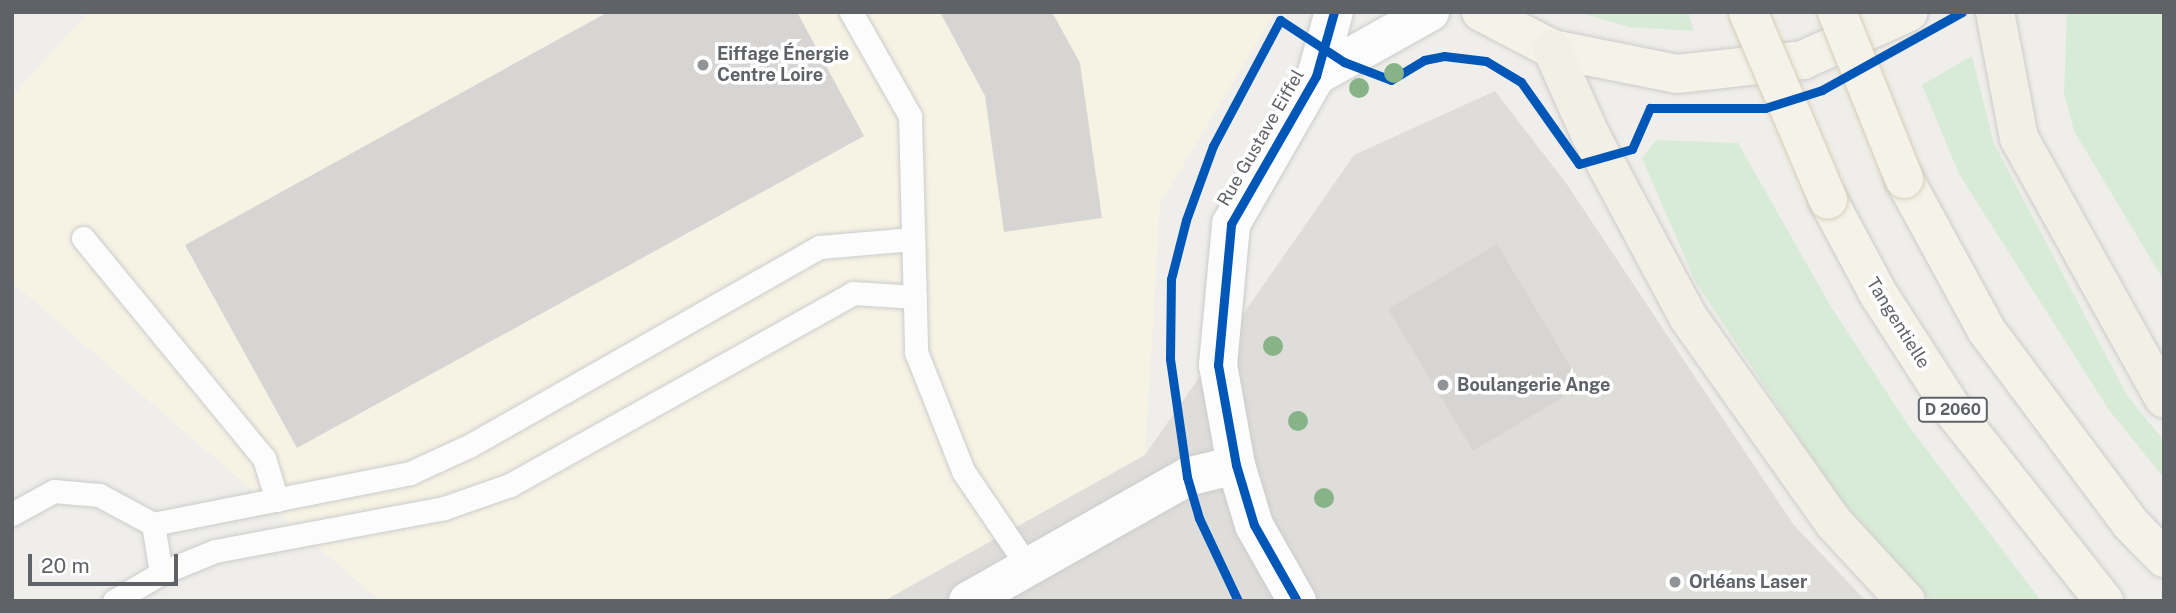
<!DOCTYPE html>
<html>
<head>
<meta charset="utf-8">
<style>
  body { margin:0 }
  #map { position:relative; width:2176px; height:613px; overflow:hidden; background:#efeeea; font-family:"Public Sans",sans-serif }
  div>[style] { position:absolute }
  .commercial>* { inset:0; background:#f7f3e4 }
  .industrial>* { inset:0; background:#dfddda }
  .green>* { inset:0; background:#d8ebd6 }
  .building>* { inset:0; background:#d6d5d3 }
  .roads { filter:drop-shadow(0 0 2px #cbcccc) drop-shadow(0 0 2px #cbcccc) }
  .service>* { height:23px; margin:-11.5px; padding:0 11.5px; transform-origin:11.5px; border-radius:11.5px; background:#fdfcfc }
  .minor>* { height:38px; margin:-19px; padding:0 19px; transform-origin:19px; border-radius:19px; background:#fdfcfc }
  .primary>* { height:38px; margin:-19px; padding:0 19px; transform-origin:19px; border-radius:19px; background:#f4f2e9 }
  .trunk>* { height:38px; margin:-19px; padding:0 19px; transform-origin:19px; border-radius:19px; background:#f2f0e6 }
  .bridges { filter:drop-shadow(0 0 2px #d7ceb8) drop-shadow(0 0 2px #d7ceb8) }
  .primary-bridge>* { height:38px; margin:-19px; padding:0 19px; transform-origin:19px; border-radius:19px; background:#f4f2e9 }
  .cycleway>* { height:9px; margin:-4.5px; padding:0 4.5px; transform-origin:4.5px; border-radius:4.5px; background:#0057b8 }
  .trees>* { width:20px; height:20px; margin:-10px; border-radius:50%; background:#88b388 }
  .dots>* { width:19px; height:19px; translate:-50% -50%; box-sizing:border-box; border:4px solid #fff; border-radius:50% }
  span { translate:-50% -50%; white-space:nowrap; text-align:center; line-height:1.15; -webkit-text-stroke:7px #fff; paint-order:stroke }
  .shield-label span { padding:2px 5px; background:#fff; border:2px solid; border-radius:5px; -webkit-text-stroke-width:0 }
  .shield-label { font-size:16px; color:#5f6368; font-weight:700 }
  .poi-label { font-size:18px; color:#5f6368; font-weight:700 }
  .left { translate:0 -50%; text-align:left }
  .street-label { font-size:18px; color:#5f6368 }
  .frame { position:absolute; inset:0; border:14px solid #5f6368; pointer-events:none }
  .scale { position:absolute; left:28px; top:554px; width:150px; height:32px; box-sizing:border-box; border:4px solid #5f6368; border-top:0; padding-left:9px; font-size:21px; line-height:24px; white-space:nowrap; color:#5f6368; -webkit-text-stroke:5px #fff; paint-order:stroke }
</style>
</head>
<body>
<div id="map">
  <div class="commercial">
    <i style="clip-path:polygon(88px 12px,1274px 12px,1274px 13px,1160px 204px,1145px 455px,884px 601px,380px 601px,12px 282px,12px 97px)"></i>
  </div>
  <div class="industrial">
    <i style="clip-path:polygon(1495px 91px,1566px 183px,1793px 524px,1866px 601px,884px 601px,1145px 455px,1354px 155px)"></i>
  </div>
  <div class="green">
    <i style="clip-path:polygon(1578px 12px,1688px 12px,1694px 31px,1629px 27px)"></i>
    <i style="clip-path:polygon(2067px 12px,2164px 12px,2164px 281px,2074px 131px,2064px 93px)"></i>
    <i style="clip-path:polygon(1972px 56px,1994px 144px,2127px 395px,2164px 441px,2164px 478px,2109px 410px,1959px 174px,1922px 85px)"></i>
    <i style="clip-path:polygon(1656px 140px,1738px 143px,1830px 305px,1908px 425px,2041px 601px,1931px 601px,1836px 494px,1695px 281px,1642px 158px)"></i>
  </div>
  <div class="building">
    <i style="clip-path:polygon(608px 12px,797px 12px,864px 136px,297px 448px,185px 245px)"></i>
    <i style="clip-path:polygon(940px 12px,1052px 12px,1080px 63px,1102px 218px,1004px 232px,985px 96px)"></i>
    <i style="clip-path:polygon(1497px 244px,1582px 386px,1473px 451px,1388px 309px)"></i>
  </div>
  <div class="roads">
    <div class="service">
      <i style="left:851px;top:12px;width:120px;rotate:60.4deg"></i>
      <i style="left:910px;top:116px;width:236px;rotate:88.5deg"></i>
      <i style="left:916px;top:352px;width:128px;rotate:68.4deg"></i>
      <i style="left:963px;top:471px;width:116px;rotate:55.9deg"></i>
      <i style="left:83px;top:238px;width:285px;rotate:50.6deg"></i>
      <i style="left:264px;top:458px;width:44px;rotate:72.8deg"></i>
      <i style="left:12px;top:514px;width:48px;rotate:-28.7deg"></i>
      <i style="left:54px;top:491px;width:45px;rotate:5.1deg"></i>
      <i style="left:99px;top:495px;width:61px;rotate:28.2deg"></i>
      <i style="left:153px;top:524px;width:262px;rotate:-11.2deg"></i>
      <i style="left:410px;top:473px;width:65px;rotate:-24.6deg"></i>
      <i style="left:469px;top:446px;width:403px;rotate:-29.6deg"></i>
      <i style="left:820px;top:247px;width:93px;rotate:-4.9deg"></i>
      <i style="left:161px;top:573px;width:58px;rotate:-22.2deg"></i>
      <i style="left:215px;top:551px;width:233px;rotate:-10.6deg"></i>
      <i style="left:444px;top:508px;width:70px;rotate:-19.2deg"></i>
      <i style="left:510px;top:485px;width:393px;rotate:-29.2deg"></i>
      <i style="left:853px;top:293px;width:62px;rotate:3.7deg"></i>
      <i style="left:114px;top:601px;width:55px;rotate:-30.8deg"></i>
      <i style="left:161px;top:573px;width:50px;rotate:-99.3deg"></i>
    </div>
    <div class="minor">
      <i style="left:1316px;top:76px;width:131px;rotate:-29.3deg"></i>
      <i style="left:968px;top:601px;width:252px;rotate:-29.5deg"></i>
      <i style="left:1187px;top:477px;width:50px;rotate:-13.8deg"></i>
      <i style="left:1297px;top:601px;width:87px;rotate:-119.5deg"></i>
      <i style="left:1254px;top:525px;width:63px;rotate:-106.7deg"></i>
      <i style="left:1236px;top:465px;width:102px;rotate:-100.2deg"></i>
      <i style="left:1218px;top:365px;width:142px;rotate:-84.7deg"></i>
      <i style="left:1231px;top:224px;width:171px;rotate:-60.1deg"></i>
      <i style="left:1316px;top:76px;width:66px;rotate:-74.3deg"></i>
    </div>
    <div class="primary">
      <i style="left:1481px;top:12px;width:80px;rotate:27.5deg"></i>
      <i style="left:1552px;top:49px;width:127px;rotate:11.3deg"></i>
      <i style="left:1677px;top:74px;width:127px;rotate:-6.3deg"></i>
      <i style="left:1803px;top:60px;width:116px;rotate:-24.4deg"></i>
      <i style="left:1904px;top:179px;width:173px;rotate:61.4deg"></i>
      <i style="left:1987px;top:331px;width:239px;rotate:53.3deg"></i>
      <i style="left:2130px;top:523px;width:49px;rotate:45.8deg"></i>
      <i style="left:1828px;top:200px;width:108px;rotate:61.8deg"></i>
      <i style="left:1879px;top:295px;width:140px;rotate:57.2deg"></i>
      <i style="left:1955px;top:413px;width:240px;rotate:51.6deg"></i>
    </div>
    <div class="trunk">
      <i style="left:1995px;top:12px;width:128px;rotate:79.2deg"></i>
      <i style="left:2019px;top:138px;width:298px;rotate:60.9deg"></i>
      <i style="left:1552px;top:49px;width:95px;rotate:65.9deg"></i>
      <i style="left:1591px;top:136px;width:205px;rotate:61.8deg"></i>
      <i style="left:1688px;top:317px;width:252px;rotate:54.7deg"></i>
      <i style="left:1834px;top:523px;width:106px;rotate:47.3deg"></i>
    </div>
  </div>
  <div class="bridges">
    <div class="primary-bridge">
      <i style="left:1748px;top:12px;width:204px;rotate:66.9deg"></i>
      <i style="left:1837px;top:12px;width:180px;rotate:68.1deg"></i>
    </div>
  </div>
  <div class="cycleway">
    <i style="left:1238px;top:601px;width:92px;rotate:-115.2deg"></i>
    <i style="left:1199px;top:518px;width:43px;rotate:-106.3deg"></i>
    <i style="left:1187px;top:477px;width:119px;rotate:-98.2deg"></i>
    <i style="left:1170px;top:359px;width:80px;rotate:-89.3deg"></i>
    <i style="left:1171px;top:279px;width:61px;rotate:-75.7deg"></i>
    <i style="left:1186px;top:220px;width:79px;rotate:-70deg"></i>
    <i style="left:1213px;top:146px;width:143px;rotate:-62deg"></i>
    <i style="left:1280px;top:20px;width:77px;rotate:33.3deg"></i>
    <i style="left:1344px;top:62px;width:50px;rotate:21deg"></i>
    <i style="left:1391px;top:80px;width:39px;rotate:-31deg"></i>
    <i style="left:1424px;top:60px;width:20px;rotate:-11deg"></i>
    <i style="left:1444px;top:56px;width:42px;rotate:6.8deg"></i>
    <i style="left:1486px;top:61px;width:41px;rotate:31deg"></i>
    <i style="left:1521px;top:82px;width:100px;rotate:54.7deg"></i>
    <i style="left:1579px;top:164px;width:55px;rotate:-15.8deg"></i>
    <i style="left:1632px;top:149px;width:45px;rotate:-66.3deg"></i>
    <i style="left:1650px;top:108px;width:115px"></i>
    <i style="left:1765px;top:108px;width:60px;rotate:-17.5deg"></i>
    <i style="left:1822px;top:90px;width:160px;rotate:-29.1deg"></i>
    <i style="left:1297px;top:601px;width:87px;rotate:-119.5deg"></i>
    <i style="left:1254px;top:525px;width:63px;rotate:-106.7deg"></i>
    <i style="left:1236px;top:465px;width:102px;rotate:-100.2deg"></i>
    <i style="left:1218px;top:365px;width:142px;rotate:-84.7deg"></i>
    <i style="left:1231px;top:224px;width:171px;rotate:-60.1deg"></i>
    <i style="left:1316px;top:76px;width:66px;rotate:-74.3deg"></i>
  </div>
  <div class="trees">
    <i style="left:1394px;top:73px"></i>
    <i style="left:1359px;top:88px"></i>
    <i style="left:1273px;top:346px"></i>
    <i style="left:1298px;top:421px"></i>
    <i style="left:1324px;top:498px"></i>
  </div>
  <div class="dots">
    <i style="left:703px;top:65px;background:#919496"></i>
    <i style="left:1443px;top:385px;background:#919496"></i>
    <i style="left:1675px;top:582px;background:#919496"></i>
  </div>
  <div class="shield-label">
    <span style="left:1953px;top:410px">D 2060</span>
  </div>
  <div class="poi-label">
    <span class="left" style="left:717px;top:65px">Eiffage Énergie<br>Centre Loire</span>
    <span class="left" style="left:1457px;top:385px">Boulangerie Ange</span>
    <span class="left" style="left:1689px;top:582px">Orléans Laser</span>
  </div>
  <div class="street-label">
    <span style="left:1261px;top:138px;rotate:-60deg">Rue Gustave Eiffel</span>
    <span style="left:1898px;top:323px;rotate:58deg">Tangentielle</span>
  </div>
  <div class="frame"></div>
  <div class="scale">20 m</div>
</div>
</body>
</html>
